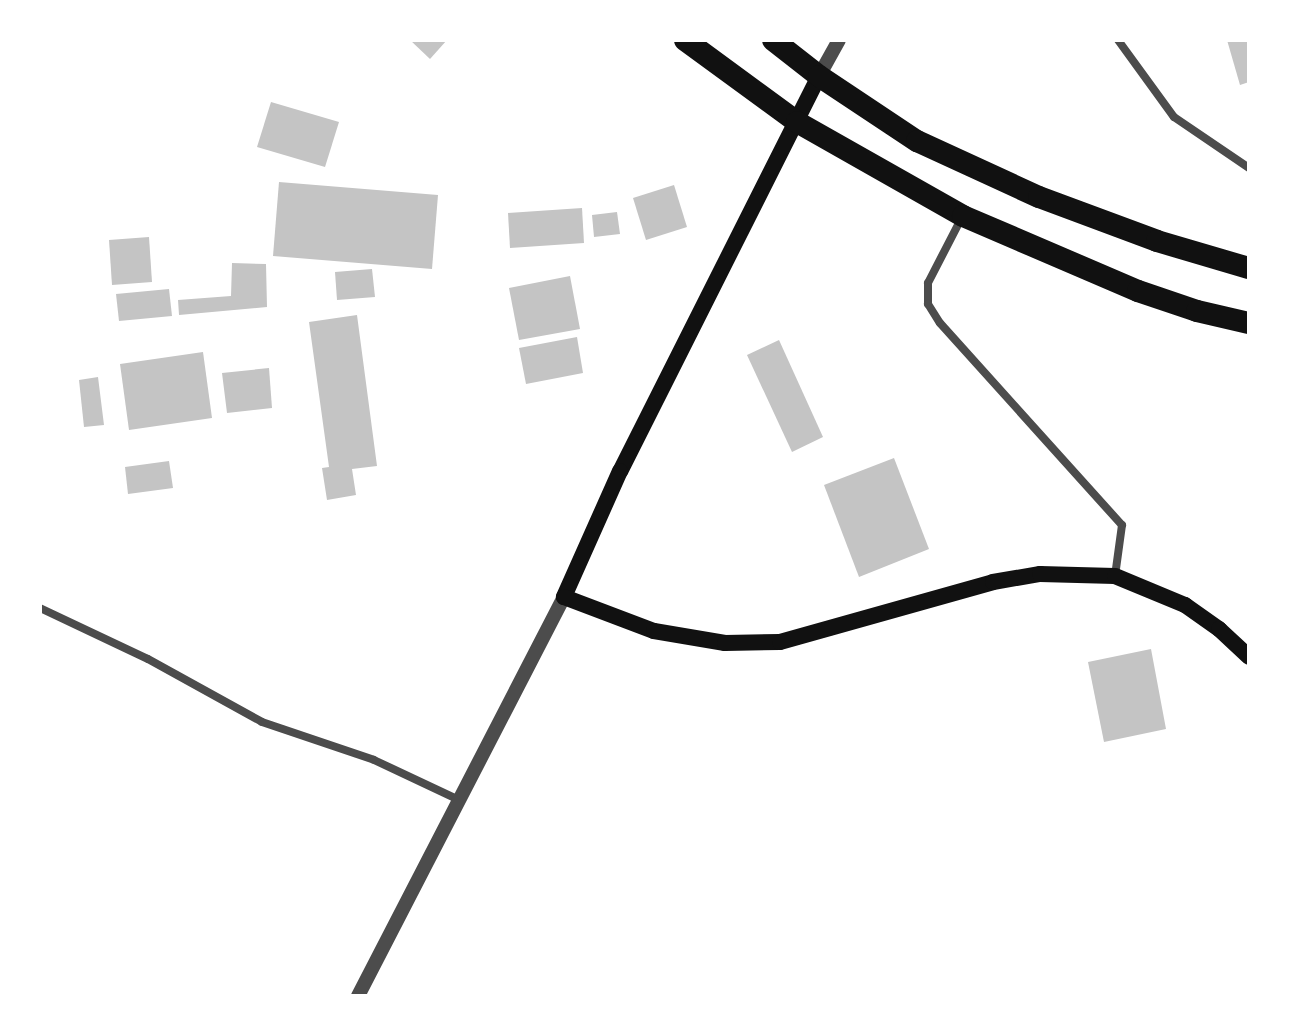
<!DOCTYPE html>
<html>
<head>
<meta charset="utf-8">
<style>
  body { margin:0 }
  #map { position:relative; width:1289px; height:1036px; overflow:hidden; background:#fff; font-family:"Sofia Sans Condensed",sans-serif }
  div>[style] { position:absolute }
  .building>* { inset:0; background:#c4c4c4 }
  .minor>* { height:8px; margin:-4px; padding:0 4px; transform-origin:4px; border-radius:4px; background:#4c4c4c }
  .tertiary>* { height:14px; margin:-7px; padding:0 7px; transform-origin:7px; border-radius:7px; background:#4c4c4c }
  .secondary>* { height:16px; margin:-8px; padding:0 8px; transform-origin:8px; border-radius:8px; background:#111 }
  .trunk>* { height:22px; margin:-11px; padding:0 11px; transform-origin:11px; border-radius:11px; background:#111 }
  span { translate:-50% -50%; white-space:nowrap; text-align:center; line-height:1.15; -webkit-text-stroke:8px #fff; paint-order:stroke }
  .frame { position:absolute; inset:0; border:42px solid #fff; pointer-events:none }
</style>
</head>
<body>
<div id="map">
  <div class="building">
    <i style="clip-path:polygon(410px 40px,447px 40px,430px 59px)"></i>
    <i style="clip-path:polygon(1227px 40px,1249px 40px,1249px 82px,1240px 85px)"></i>
    <i style="clip-path:polygon(271px 102px,339px 122px,325px 167px,257px 147px)"></i>
    <i style="clip-path:polygon(279px 182px,438px 195px,432px 269px,273px 256px)"></i>
    <i style="clip-path:polygon(674px 185px,687px 227px,646px 240px,633px 198px)"></i>
    <i style="clip-path:polygon(582px 208px,584px 243px,510px 248px,508px 213px)"></i>
    <i style="clip-path:polygon(617px 212px,620px 234px,594px 237px,592px 215px)"></i>
    <i style="clip-path:polygon(149px 237px,152px 282px,112px 285px,109px 240px)"></i>
    <i style="clip-path:polygon(232px 263px,266px 264px,267px 307px,179px 315px,178px 300px,231px 296px)"></i>
    <i style="clip-path:polygon(372px 269px,375px 297px,337px 300px,335px 272px)"></i>
    <i style="clip-path:polygon(570px 276px,580px 329px,519px 340px,509px 288px)"></i>
    <i style="clip-path:polygon(169px 289px,172px 316px,119px 321px,116px 294px)"></i>
    <i style="clip-path:polygon(357px 315px,377px 466px,352px 469px,356px 495px,327px 500px,322px 468px,329px 467px,309px 322px)"></i>
    <i style="clip-path:polygon(577px 337px,583px 373px,526px 384px,519px 348px)"></i>
    <i style="clip-path:polygon(779px 340px,823px 437px,792px 452px,747px 355px)"></i>
    <i style="clip-path:polygon(203px 352px,212px 418px,129px 430px,120px 364px)"></i>
    <i style="clip-path:polygon(269px 368px,272px 408px,227px 413px,222px 373px)"></i>
    <i style="clip-path:polygon(98px 377px,104px 425px,84px 427px,79px 380px)"></i>
    <i style="clip-path:polygon(894px 458px,929px 549px,859px 577px,824px 485px)"></i>
    <i style="clip-path:polygon(169px 461px,173px 488px,128px 494px,125px 467px)"></i>
    <i style="clip-path:polygon(1151px 649px,1166px 729px,1104px 742px,1088px 662px)"></i>
  </div>
  <div class="minor">
    <i style="left:1118px;top:40px;width:95px;rotate:54deg"></i>
    <i style="left:1174px;top:117px;width:91px;rotate:34.2deg"></i>
    <i style="left:961px;top:219px;width:72px;rotate:117.3deg"></i>
    <i style="left:928px;top:283px;width:21px;rotate:90deg"></i>
    <i style="left:928px;top:304px;width:22px;rotate:58deg"></i>
    <i style="left:940px;top:323px;width:272px;rotate:48deg"></i>
    <i style="left:1122px;top:525px;width:51px;rotate:97.8deg"></i>
    <i style="left:40px;top:608px;width:119px;rotate:25.3deg"></i>
    <i style="left:148px;top:659px;width:130px;rotate:28.9deg"></i>
    <i style="left:262px;top:722px;width:118px;rotate:18.7deg"></i>
    <i style="left:374px;top:760px;width:92px;rotate:25.2deg"></i>
  </div>
  <div class="tertiary">
    <i style="left:819px;top:76px;width:41px;rotate:-60.9deg"></i>
    <i style="left:358px;top:996px;width:449px;rotate:-62.7deg"></i>
  </div>
  <div class="secondary">
    <i style="left:819px;top:76px;width:442px;rotate:116.7deg"></i>
    <i style="left:620px;top:471px;width:138px;rotate:114deg"></i>
    <i style="left:564px;top:597px;width:96px;rotate:20.7deg"></i>
    <i style="left:654px;top:631px;width:72px;rotate:9.6deg"></i>
    <i style="left:725px;top:643px;width:55px;rotate:-1deg"></i>
    <i style="left:780px;top:642px;width:221px;rotate:-15.7deg"></i>
    <i style="left:993px;top:582px;width:48px;rotate:-9.7deg"></i>
    <i style="left:1040px;top:574px;width:75px;rotate:1.5deg"></i>
    <i style="left:1115px;top:576px;width:76px;rotate:22.5deg"></i>
    <i style="left:1185px;top:605px;width:42px;rotate:35.2deg"></i>
    <i style="left:1219px;top:629px;width:41px;rotate:43deg"></i>
  </div>
  <div class="trunk">
    <i style="left:685px;top:40px;width:139px;rotate:36.2deg"></i>
    <i style="left:797px;top:122px;width:191px;rotate:29.5deg"></i>
    <i style="left:963px;top:216px;width:190px;rotate:23.2deg"></i>
    <i style="left:1138px;top:291px;width:62px;rotate:18.7deg"></i>
    <i style="left:1197px;top:311px;width:53px;rotate:13deg"></i>
    <i style="left:773px;top:40px;width:58px;rotate:38deg"></i>
    <i style="left:819px;top:76px;width:118px;rotate:33.6deg"></i>
    <i style="left:917px;top:141px;width:134px;rotate:24.7deg"></i>
    <i style="left:1039px;top:197px;width:126px;rotate:20.4deg"></i>
    <i style="left:1157px;top:241px;width:96px;rotate:16.4deg"></i>
  </div>
  <div class="frame"></div>
</div>
</body>
</html>
